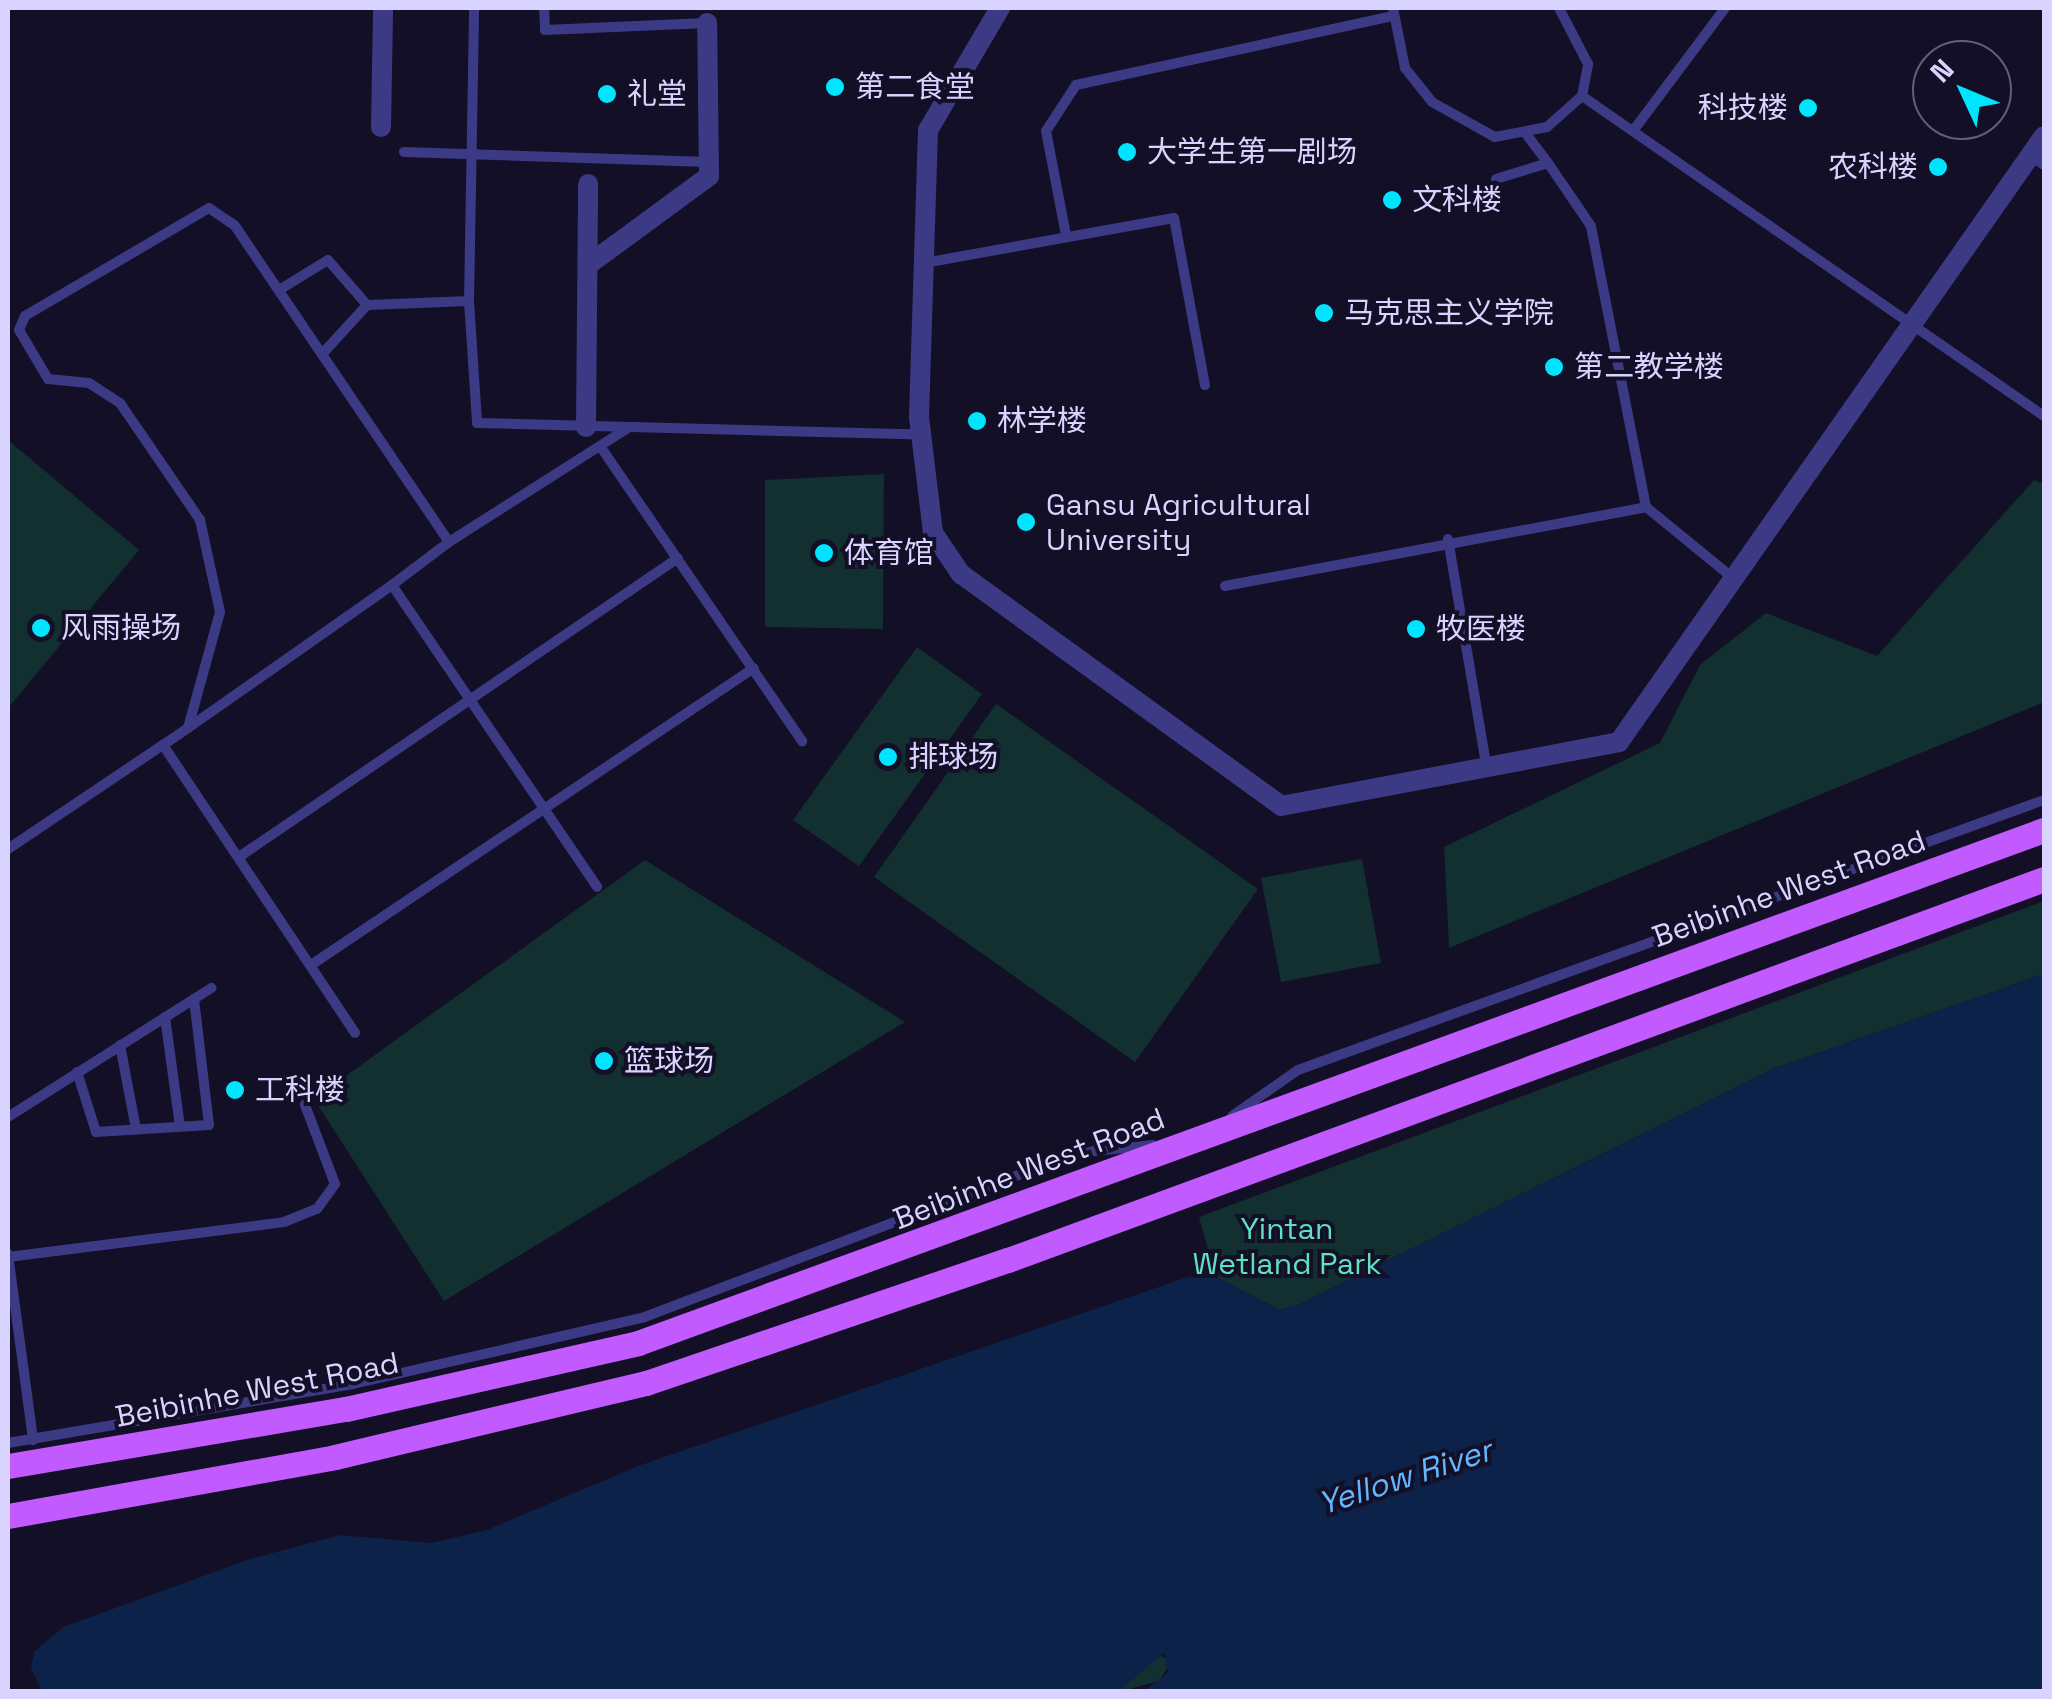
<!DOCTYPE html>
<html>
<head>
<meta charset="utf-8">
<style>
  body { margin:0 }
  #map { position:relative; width:2052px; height:1699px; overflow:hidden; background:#130f26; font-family:"Space Grotesk","Noto Sans SC",sans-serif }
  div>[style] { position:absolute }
  .green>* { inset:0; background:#12302f }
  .water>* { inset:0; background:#0c2248 }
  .lane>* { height:10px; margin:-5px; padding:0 5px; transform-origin:5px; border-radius:5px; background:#3d3a85 }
  .street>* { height:20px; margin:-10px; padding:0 10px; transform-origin:10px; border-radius:10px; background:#3d3a85 }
  .primary>* { height:25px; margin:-12.5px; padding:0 12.5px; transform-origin:12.5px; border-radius:12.5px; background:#c25bff }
  .dots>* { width:28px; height:28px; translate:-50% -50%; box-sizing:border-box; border:5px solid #130f26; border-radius:50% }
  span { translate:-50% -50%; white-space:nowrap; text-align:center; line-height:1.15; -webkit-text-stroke:8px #130f26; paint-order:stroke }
  .poi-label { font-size:30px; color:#d9d4ff }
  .left { translate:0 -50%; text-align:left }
  .right { translate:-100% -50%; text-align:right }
  .street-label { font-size:30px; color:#d9d4ff }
  .park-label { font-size:30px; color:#5fe0c0 }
  .water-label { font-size:32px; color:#62b6ff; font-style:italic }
  .frame { position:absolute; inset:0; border:10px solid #d9d4ff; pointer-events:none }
  .north { position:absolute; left:1912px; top:40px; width:100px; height:100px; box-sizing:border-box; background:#130f26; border:2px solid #625e7d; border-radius:50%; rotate:314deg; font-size:28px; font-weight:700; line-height:40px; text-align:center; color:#d9d4ff }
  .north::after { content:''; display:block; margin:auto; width:35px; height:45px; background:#00e5ff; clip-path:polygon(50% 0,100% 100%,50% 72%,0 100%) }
</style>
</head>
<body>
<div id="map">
  <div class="green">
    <i style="clip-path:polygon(8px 440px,139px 550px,9px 707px,8px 706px)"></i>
    <i style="clip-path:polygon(884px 474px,883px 629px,765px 627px,765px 480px)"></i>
    <i style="clip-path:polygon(2034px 480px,2044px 484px,2044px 702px,1449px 948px,1444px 847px,1660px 743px,1700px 665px,1766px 613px,1877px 656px)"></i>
    <i style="clip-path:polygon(917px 647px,982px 694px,859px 866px,793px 820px)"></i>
    <i style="clip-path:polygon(996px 704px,1258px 889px,1135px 1062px,874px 877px)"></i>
    <i style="clip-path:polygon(1362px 859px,1381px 963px,1281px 982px,1261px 878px)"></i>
    <i style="clip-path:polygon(645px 860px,905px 1022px,444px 1301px,314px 1099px)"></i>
    <i style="clip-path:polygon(2044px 901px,2044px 974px,1775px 1068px,1300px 1304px,1280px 1310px,1216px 1277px,1199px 1217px)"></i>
    <i style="clip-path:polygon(1158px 1654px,1171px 1662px,1159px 1681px,1118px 1692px)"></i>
  </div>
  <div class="water">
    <i style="clip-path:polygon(2044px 974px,2044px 1691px,1145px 1691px,1168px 1672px,1164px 1653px,1118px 1692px,42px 1692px,31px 1668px,34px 1652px,63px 1627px,250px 1559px,340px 1535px,431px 1543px,487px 1530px,638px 1466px,1188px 1277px,1216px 1277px,1280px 1310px,1300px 1304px,1775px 1068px)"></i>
  </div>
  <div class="lane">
    <i style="left:544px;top:8px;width:22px;rotate:87deg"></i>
    <i style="left:545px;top:30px;width:161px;rotate:-2.5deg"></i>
    <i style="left:1393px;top:8px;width:61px;rotate:78.7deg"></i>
    <i style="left:1405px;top:68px;width:43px;rotate:51.5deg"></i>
    <i style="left:1432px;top:102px;width:72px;rotate:29.1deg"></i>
    <i style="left:1495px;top:137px;width:53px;rotate:-10.9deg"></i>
    <i style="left:1547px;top:127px;width:47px;rotate:-41.5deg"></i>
    <i style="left:1582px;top:96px;width:33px;rotate:-79deg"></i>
    <i style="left:1588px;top:64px;width:63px;rotate:-117.4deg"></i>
    <i style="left:1582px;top:96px;width:562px;rotate:34.71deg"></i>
    <i style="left:1633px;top:131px;width:154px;rotate:-53.2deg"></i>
    <i style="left:404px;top:152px;width:305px;rotate:1.9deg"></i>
    <i style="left:2030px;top:155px;width:17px;rotate:36deg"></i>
    <i style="left:1496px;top:179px;width:54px;rotate:-17.1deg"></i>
    <i style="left:1548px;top:163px;width:35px;rotate:-127deg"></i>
    <i style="left:1066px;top:235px;width:106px;rotate:-100.9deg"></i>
    <i style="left:1046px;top:131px;width:55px;rotate:-56.9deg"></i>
    <i style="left:1076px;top:85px;width:319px;rotate:-12.3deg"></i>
    <i style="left:924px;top:263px;width:254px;rotate:-10.2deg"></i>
    <i style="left:1174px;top:218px;width:170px;rotate:79.5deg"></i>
    <i style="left:279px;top:290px;width:57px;rotate:-31.5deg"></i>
    <i style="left:328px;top:260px;width:60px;rotate:49.1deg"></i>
    <i style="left:469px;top:301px;width:293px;rotate:-89deg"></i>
    <i style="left:323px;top:353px;width:65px;rotate:-47.5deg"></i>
    <i style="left:367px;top:305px;width:102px;rotate:-2.2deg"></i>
    <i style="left:469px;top:301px;width:122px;rotate:86.2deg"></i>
    <i style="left:477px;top:423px;width:444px;rotate:1.5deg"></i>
    <i style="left:600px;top:446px;width:358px;rotate:55.6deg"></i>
    <i style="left:1646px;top:507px;width:112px;rotate:39.2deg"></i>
    <i style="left:1448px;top:539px;width:234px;rotate:80.4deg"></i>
    <i style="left:449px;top:542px;width:212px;rotate:-32.5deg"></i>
    <i style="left:392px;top:585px;width:365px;rotate:55.8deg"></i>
    <i style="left:1225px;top:586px;width:428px;rotate:-10.6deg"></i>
    <i style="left:1646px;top:507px;width:286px;rotate:-101.1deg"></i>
    <i style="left:1591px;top:226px;width:76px;rotate:-124.3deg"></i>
    <i style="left:163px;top:745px;width:346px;rotate:56.3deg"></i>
    <i style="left:8px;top:849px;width:187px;rotate:-33.9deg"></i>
    <i style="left:163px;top:745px;width:30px;rotate:-34deg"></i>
    <i style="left:188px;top:728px;width:249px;rotate:-35deg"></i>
    <i style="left:392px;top:585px;width:71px;rotate:-37deg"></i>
    <i style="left:449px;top:542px;width:383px;rotate:-124.1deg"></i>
    <i style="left:234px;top:225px;width:30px;rotate:-146deg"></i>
    <i style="left:209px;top:208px;width:213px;rotate:149.6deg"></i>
    <i style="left:25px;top:316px;width:15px;rotate:113deg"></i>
    <i style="left:19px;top:330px;width:57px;rotate:59.4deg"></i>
    <i style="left:48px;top:379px;width:41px;rotate:5.6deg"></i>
    <i style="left:89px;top:383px;width:37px;rotate:33deg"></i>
    <i style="left:120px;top:403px;width:142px;rotate:55.6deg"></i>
    <i style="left:200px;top:520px;width:94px;rotate:77.7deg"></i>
    <i style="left:220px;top:612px;width:120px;rotate:105.4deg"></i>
    <i style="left:239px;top:857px;width:531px;rotate:-34.26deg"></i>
    <i style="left:311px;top:965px;width:533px;rotate:-33.84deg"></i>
    <i style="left:165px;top:1017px;width:111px;rotate:82.2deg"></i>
    <i style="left:120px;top:1045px;width:86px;rotate:79.2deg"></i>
    <i style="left:77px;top:1072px;width:63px;rotate:72.4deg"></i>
    <i style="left:96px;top:1132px;width:113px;rotate:-3.5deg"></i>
    <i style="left:209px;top:1125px;width:127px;rotate:-96.8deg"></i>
    <i style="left:1232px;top:1116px;width:80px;rotate:-34.9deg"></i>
    <i style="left:1298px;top:1070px;width:793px;rotate:-19.9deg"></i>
    <i style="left:8px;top:1117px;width:241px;rotate:-32.4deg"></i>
    <i style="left:8px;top:1254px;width:188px;rotate:82.3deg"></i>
    <i style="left:8px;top:1257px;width:278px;rotate:-7.2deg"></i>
    <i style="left:284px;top:1222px;width:35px;rotate:-22deg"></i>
    <i style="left:317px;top:1209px;width:31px;rotate:-54deg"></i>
    <i style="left:335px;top:1184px;width:85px;rotate:-110.8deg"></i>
    <i style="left:8px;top:1443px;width:350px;rotate:-9.7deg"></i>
    <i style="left:353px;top:1384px;width:296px;rotate:-12.9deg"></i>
    <i style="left:642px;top:1318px;width:464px;rotate:-20.8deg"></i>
    <i style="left:1076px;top:1153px;width:77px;rotate:-5.9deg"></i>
  </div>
  <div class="street">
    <i style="left:1000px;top:8px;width:142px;rotate:120.5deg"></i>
    <i style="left:928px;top:130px;width:287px;rotate:91.8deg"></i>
    <i style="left:919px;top:417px;width:117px;rotate:83.1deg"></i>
    <i style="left:933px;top:533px;width:50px;rotate:55.7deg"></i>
    <i style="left:961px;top:574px;width:395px;rotate:35.9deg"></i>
    <i style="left:1281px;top:806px;width:344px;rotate:-10.7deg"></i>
    <i style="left:1619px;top:742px;width:740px;rotate:-54.96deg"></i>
    <i style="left:381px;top:127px;width:119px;rotate:-89deg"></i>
    <i style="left:588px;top:265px;width:150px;rotate:-36.3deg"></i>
    <i style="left:709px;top:176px;width:153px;rotate:-90.7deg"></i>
    <i style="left:586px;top:427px;width:243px;rotate:-89.5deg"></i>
  </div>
  <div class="primary">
    <i style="left:8px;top:1466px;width:343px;rotate:-9.6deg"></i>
    <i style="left:346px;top:1409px;width:299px;rotate:-12.7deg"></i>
    <i style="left:638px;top:1343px;width:1497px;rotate:-20.05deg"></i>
    <i style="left:8px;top:1516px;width:332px;rotate:-10.2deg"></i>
    <i style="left:335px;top:1457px;width:320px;rotate:-13.4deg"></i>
    <i style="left:646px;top:1383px;width:382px;rotate:-18.8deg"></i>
    <i style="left:1008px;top:1260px;width:1104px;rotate:-20.19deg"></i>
  </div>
  <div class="dots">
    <i style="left:835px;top:87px;background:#00e5ff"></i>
    <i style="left:607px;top:94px;background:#00e5ff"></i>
    <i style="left:1808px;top:108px;background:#00e5ff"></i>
    <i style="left:1127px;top:152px;background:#00e5ff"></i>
    <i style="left:1938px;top:167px;background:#00e5ff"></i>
    <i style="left:1392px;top:200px;background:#00e5ff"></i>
    <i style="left:1324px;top:313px;background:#00e5ff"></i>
    <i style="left:1554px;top:367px;background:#00e5ff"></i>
    <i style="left:977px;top:421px;background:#00e5ff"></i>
    <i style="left:1026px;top:522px;background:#00e5ff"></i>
    <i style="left:824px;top:553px;background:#00e5ff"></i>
    <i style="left:41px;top:628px;background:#00e5ff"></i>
    <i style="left:1416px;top:629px;background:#00e5ff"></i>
    <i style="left:888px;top:757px;background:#00e5ff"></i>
    <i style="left:604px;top:1061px;background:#00e5ff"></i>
    <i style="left:235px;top:1090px;background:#00e5ff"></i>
  </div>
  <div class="poi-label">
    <span class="left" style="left:855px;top:87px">第二食堂</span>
    <span class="left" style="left:627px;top:94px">礼堂</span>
    <span class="right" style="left:1788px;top:108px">科技楼</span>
    <span class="left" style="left:1147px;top:152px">大学生第一剧场</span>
    <span class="right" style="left:1918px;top:167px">农科楼</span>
    <span class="left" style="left:1412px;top:200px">文科楼</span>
    <span class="left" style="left:1344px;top:313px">马克思主义学院</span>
    <span class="left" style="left:1574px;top:367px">第二教学楼</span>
    <span class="left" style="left:997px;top:421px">林学楼</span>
    <span class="left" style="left:1046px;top:522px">Gansu Agricultural<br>University</span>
    <span class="left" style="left:844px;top:553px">体育馆</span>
    <span class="left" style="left:61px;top:628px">风雨操场</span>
    <span class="left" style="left:1436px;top:629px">牧医楼</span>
    <span class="left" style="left:908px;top:757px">排球场</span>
    <span class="left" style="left:624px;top:1061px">篮球场</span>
    <span class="left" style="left:255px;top:1090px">工科楼</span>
  </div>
  <div class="street-label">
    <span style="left:1789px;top:889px;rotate:-20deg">Beibinhe West Road</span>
    <span style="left:1029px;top:1169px;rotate:-21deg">Beibinhe West Road</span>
    <span style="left:257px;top:1390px;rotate:-11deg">Beibinhe West Road</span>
  </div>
  <div class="park-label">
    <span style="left:1287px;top:1246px">Yintan<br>Wetland Park</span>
  </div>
  <div class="water-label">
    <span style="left:1405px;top:1477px;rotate:-18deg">Yellow River</span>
  </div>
  <div class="frame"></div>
  <div class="north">N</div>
</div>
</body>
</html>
